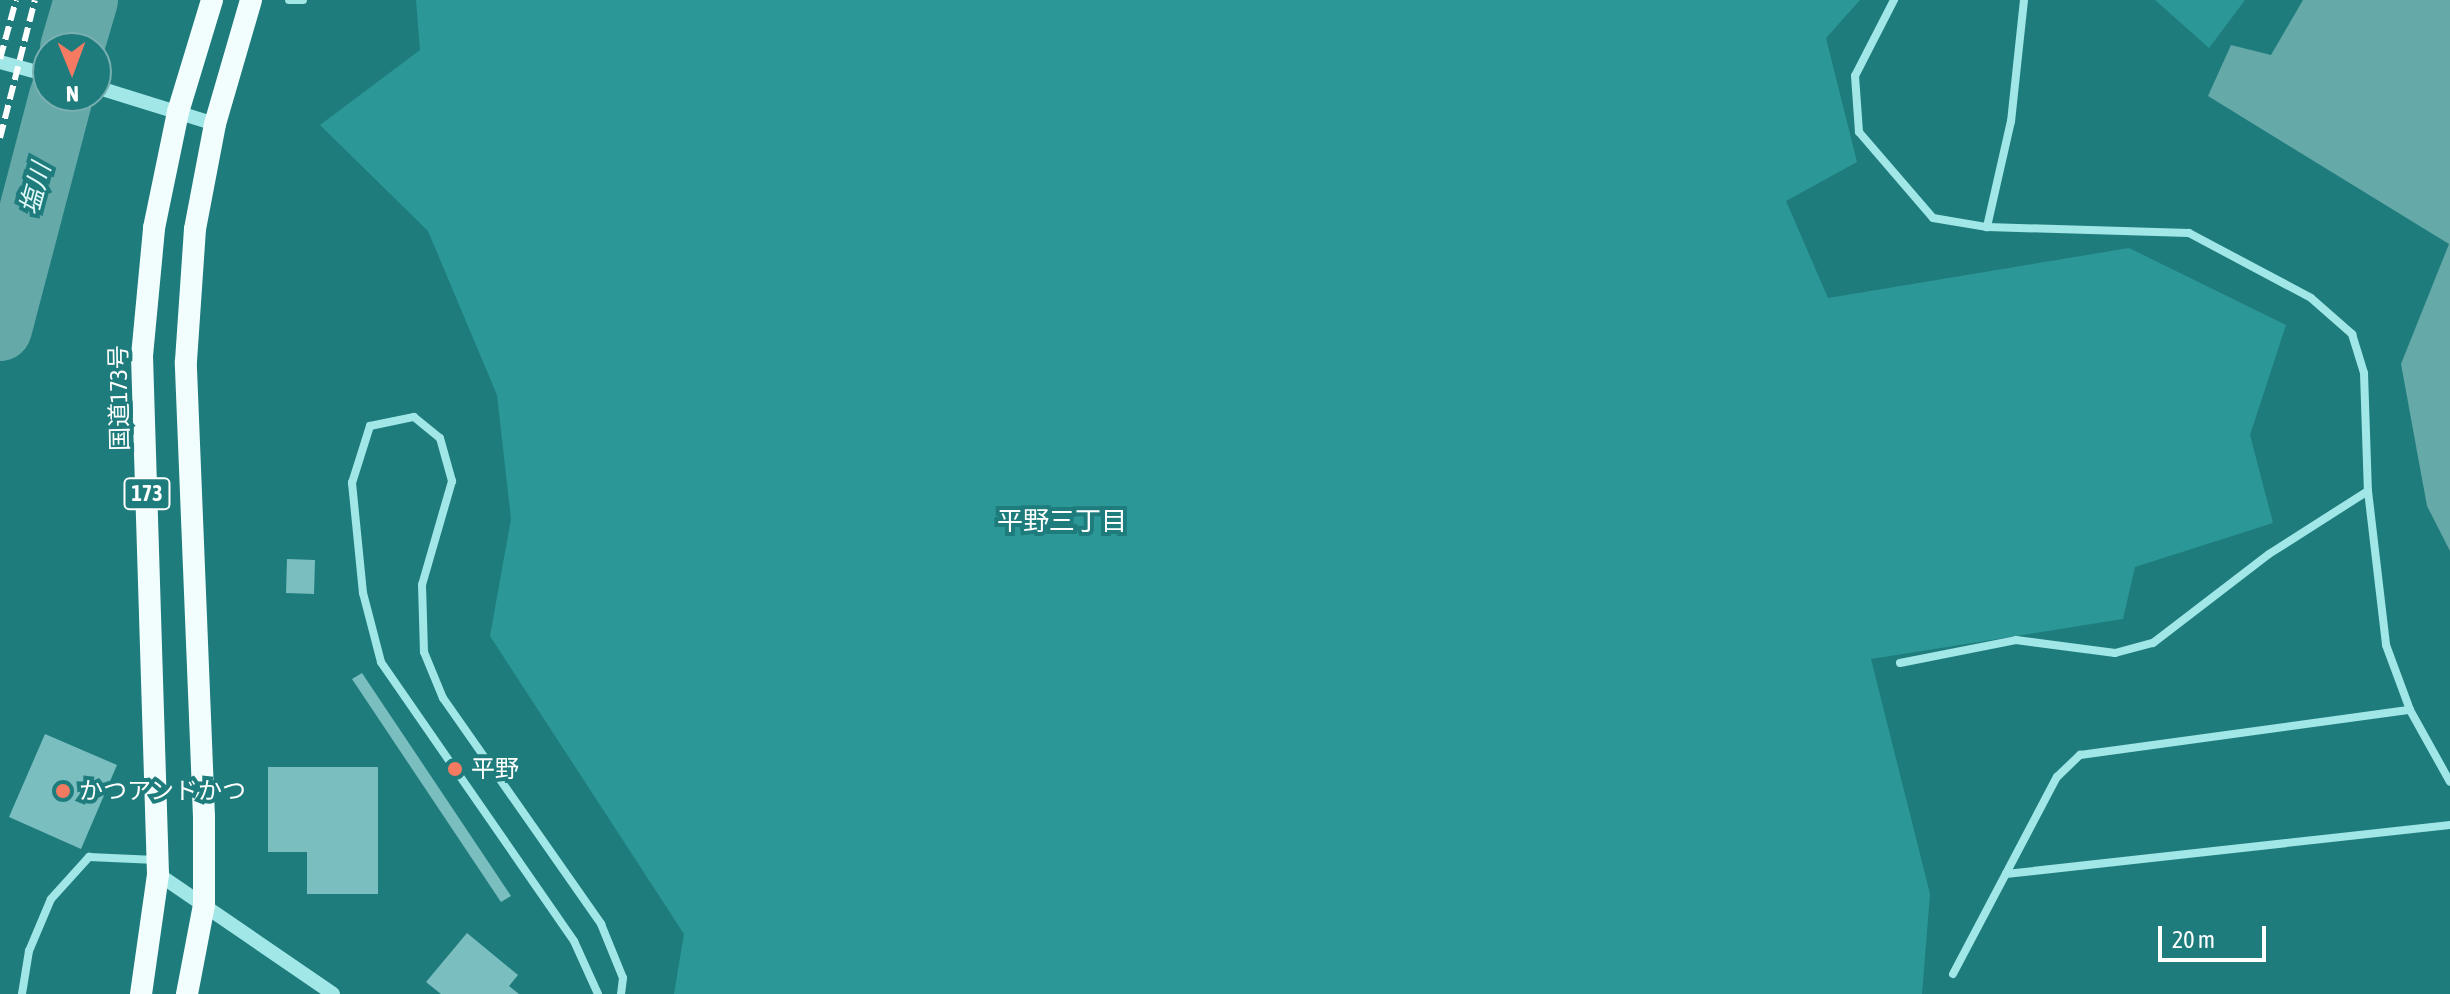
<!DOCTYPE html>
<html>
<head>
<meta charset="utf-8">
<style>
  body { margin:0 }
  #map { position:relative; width:2450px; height:994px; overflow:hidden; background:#1f7c7d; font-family:"Asap Condensed","Noto Sans JP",sans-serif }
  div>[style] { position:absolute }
  .green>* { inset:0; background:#2c9797 }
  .water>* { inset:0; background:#65a9a9 }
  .river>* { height:64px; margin:-32px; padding:0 32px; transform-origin:32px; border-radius:32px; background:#65a9a9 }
  .building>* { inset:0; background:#7abebf }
  .minor>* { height:8px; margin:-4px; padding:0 4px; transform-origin:4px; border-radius:4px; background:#a2e7e7 }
  .tertiary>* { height:14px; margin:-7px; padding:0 7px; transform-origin:7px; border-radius:7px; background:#a2e7e7 }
  .trunk>* { height:22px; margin:-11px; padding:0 11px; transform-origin:11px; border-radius:11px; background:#f2fefe }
  .rail>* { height:6px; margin-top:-3px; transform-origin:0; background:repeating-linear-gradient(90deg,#fff 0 14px,transparent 0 20px) }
  .dots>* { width:22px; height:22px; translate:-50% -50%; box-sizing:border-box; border:4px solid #1f7c7d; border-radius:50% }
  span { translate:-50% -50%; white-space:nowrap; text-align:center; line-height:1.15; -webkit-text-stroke:8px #1f7c7d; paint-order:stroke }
  .shield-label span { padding:2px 6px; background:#1f7c7d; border:2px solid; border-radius:6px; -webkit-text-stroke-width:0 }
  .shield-label { font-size:22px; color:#fff; font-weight:700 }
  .street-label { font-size:24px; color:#fff }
  .poi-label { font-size:24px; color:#fff }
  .left { translate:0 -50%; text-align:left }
  .water-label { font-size:26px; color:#e2f9f9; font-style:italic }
  .neighbourhood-label { font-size:26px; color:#fff }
  .north { position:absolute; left:32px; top:32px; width:80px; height:80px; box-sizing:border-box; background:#1f7c7d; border:2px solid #79b0b1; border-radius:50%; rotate:179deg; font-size:22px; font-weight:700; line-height:32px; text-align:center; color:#fff }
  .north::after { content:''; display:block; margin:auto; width:28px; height:36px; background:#f57a62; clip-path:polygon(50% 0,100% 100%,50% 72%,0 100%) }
  .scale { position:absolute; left:2158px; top:926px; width:108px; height:36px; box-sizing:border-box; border:4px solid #fff; border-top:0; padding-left:10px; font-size:24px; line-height:28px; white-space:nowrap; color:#fff; -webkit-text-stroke:6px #1f7c7d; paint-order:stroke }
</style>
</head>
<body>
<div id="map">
  <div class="green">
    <i style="clip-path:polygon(416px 0,1860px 0,1826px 38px,1857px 162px,1786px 201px,1828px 298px,2129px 248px,2286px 325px,2250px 435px,2273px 523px,2135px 567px,2123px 619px,1871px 659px,1930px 894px,1922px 994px,674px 994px,684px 934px,490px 636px,511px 519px,497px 395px,428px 231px,320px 125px,420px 50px)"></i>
    <i style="clip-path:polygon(2155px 0,2245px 0,2209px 48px)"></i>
  </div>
  <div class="water">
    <i style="clip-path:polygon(2303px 0,2450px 0,2450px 551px,2427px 506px,2401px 364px,2449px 244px,2208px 96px,2231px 45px,2271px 55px)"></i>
  </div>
  <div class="river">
    <i style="left:72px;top:48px;width:50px;rotate:-73.7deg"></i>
    <i style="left:0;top:329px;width:241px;rotate:-75.3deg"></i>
  </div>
  <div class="building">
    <i style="clip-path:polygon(287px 559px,315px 560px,314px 594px,286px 593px)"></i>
    <i style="clip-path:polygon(362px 673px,511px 896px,501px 902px,352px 679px)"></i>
    <i style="clip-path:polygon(45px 734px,117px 765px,81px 849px,9px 817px)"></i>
    <i style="clip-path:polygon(268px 767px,378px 767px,378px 894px,307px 894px,307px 852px,268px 852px)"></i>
    <i style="clip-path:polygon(467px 933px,518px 975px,509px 986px,519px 994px,441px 994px,426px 982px)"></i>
  </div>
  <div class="minor">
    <i style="left:289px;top:0;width:14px"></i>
    <i style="left:1894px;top:0;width:85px;rotate:117.2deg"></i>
    <i style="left:1855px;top:76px;width:56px;rotate:85.9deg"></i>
    <i style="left:1859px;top:132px;width:113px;rotate:49.3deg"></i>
    <i style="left:1933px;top:218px;width:55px;rotate:9.5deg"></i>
    <i style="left:2024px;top:0;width:122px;rotate:96.1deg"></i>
    <i style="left:2011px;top:121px;width:109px;rotate:102.8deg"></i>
    <i style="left:1987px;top:227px;width:202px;rotate:1.7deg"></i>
    <i style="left:2189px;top:233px;width:138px;rotate:28deg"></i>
    <i style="left:2311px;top:298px;width:55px;rotate:41.3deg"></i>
    <i style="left:2352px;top:334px;width:41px;rotate:72.9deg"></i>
    <i style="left:2364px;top:373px;width:118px;rotate:88.1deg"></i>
    <i style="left:2368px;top:491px;width:155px;rotate:83.3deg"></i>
    <i style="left:2386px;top:645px;width:69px;rotate:69.7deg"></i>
    <i style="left:1900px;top:663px;width:118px;rotate:-11.2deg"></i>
    <i style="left:2016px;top:640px;width:100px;rotate:7.5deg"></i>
    <i style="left:2115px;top:653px;width:39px;rotate:-15deg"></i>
    <i style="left:2153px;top:643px;width:146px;rotate:-37.5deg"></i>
    <i style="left:2269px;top:554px;width:117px;rotate:-32.5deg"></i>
    <i style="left:2006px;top:874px;width:447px;rotate:-6.3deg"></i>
    <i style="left:1953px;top:974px;width:223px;rotate:-62.2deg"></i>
    <i style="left:2057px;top:777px;width:32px;rotate:-44deg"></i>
    <i style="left:2080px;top:755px;width:333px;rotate:-7.8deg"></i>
    <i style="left:2410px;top:710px;width:82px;rotate:60.9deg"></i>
    <i style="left:22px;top:994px;width:44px;rotate:-80.8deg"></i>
    <i style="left:29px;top:951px;width:56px;rotate:-67.1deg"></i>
    <i style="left:51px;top:899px;width:57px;rotate:-47.9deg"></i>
    <i style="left:89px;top:857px;width:67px;rotate:2.6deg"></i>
    <i style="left:598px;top:994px;width:58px;rotate:-114.4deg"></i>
    <i style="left:574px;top:941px;width:339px;rotate:-124.7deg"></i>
    <i style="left:381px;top:662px;width:71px;rotate:-104.6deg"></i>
    <i style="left:363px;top:593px;width:111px;rotate:-95.7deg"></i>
    <i style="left:352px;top:483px;width:60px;rotate:-72.5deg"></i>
    <i style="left:370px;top:426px;width:45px;rotate:-11.6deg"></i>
    <i style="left:414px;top:417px;width:33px;rotate:39deg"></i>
    <i style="left:440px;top:438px;width:45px;rotate:74.4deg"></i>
    <i style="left:452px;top:481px;width:108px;rotate:106.1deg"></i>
    <i style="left:422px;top:585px;width:67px;rotate:88.3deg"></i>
    <i style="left:424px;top:652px;width:50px;rotate:67.6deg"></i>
    <i style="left:443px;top:698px;width:276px;rotate:55deg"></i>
    <i style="left:601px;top:924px;width:58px;rotate:67.8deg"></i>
    <i style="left:623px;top:978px;width:16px;rotate:97deg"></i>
  </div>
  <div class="tertiary">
    <i style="left:0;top:62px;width:50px;rotate:15.2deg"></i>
    <i style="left:96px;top:87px;width:125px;rotate:17.3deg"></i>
    <i style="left:158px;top:874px;width:212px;rotate:34.4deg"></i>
  </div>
  <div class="trunk">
    <i style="left:141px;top:994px;width:121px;rotate:-81.9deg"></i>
    <i style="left:158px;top:874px;width:518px;rotate:-91.77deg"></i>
    <i style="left:142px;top:356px;width:129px;rotate:-84.6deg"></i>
    <i style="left:154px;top:228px;width:118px;rotate:-78.3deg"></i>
    <i style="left:178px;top:112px;width:117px;rotate:-73.1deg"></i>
    <i style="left:187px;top:994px;width:91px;rotate:-79.2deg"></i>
    <i style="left:204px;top:905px;width:88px;rotate:-90deg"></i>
    <i style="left:204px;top:817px;width:456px;rotate:-92.3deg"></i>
    <i style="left:186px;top:361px;width:132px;rotate:-86.1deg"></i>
    <i style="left:195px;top:229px;width:107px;rotate:-79.2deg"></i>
    <i style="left:215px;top:124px;width:129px;rotate:-73.8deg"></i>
  </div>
  <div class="rail">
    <i style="left:0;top:59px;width:61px;rotate:-74.8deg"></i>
    <i style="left:0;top:138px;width:142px;rotate:-75.8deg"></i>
  </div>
  <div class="dots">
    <i style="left:455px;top:769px;background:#f57a62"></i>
    <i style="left:63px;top:791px;background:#f57a62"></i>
  </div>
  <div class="shield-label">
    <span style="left:147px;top:494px">173</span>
  </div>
  <div class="street-label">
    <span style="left:119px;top:398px;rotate:-91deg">国道173号</span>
  </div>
  <div class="poi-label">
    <span class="left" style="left:471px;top:769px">平野</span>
    <span class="left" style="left:79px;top:791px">かつアンドかつ</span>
  </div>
  <div class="water-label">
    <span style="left:36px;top:189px;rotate:-75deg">塩川</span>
  </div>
  <div class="neighbourhood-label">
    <span style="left:1062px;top:522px">平野三丁目</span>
  </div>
  <div class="north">N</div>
  <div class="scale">20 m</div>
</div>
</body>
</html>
